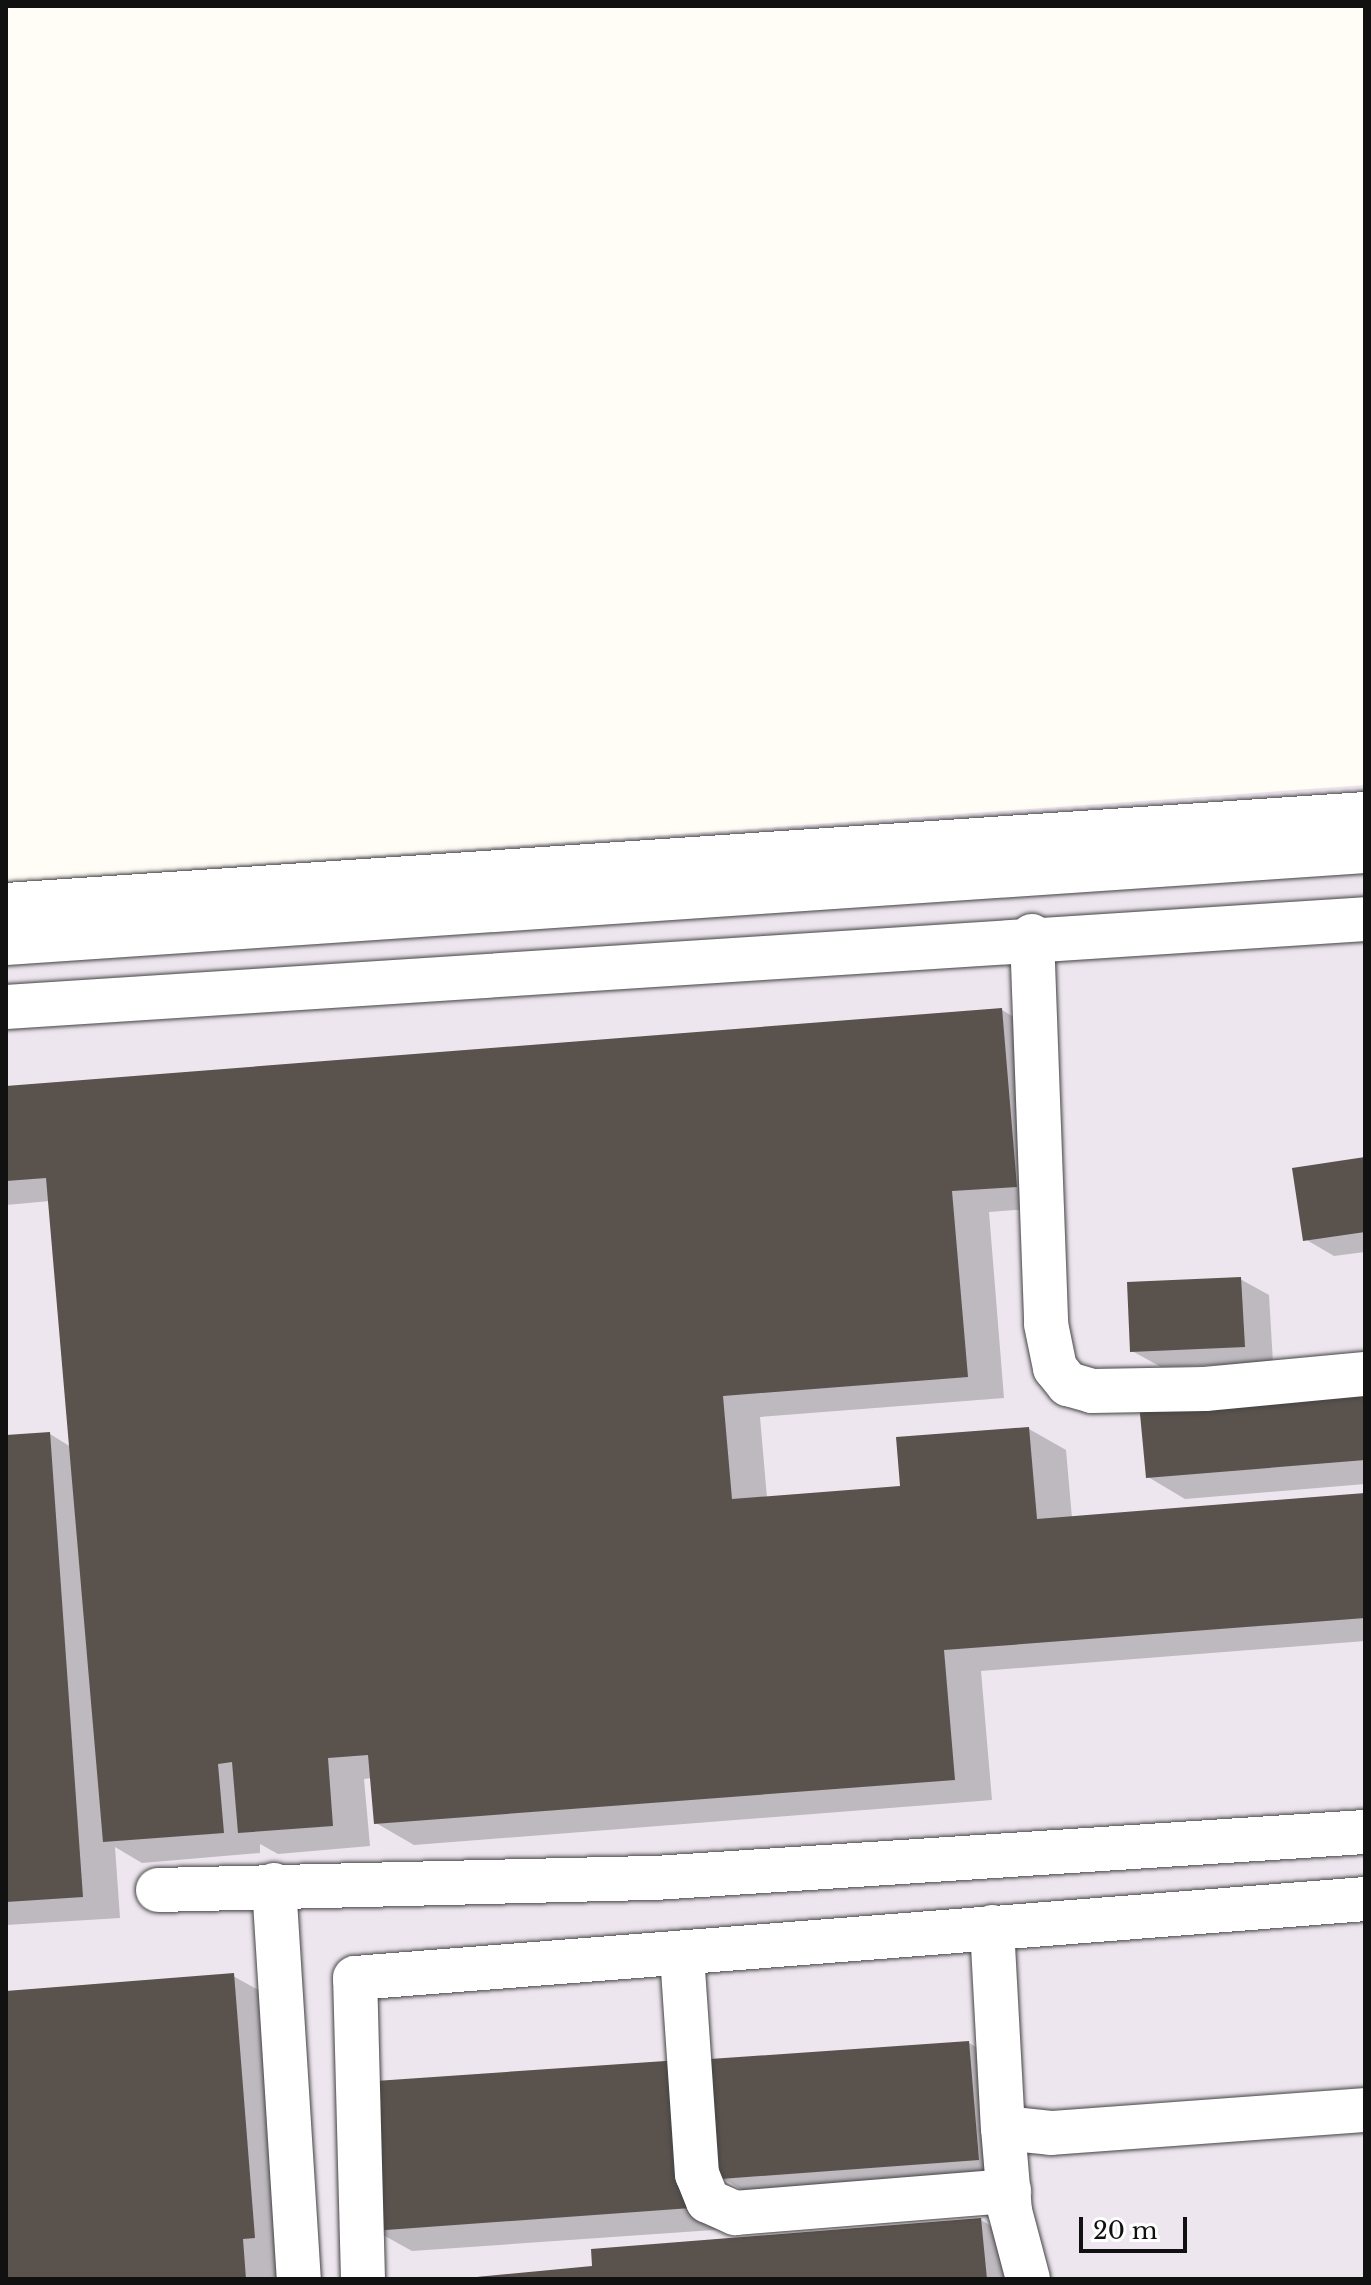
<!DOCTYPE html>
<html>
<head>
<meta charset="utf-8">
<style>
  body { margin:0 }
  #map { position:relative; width:1371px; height:2285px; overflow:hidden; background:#fffdf5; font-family:"Libre Baskerville",serif }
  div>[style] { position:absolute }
  .industrial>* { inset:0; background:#eee6ef }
  .shadow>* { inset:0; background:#0003 }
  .building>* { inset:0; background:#5a524d }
  .roads { filter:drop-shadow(0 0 2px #444) drop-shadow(0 0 2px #444) }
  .minor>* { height:44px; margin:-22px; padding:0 22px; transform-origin:22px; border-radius:22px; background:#fff }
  span { translate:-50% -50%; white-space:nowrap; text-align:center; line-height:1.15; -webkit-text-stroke:8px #fff; paint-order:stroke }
  .frame { position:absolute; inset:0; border:8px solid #111; pointer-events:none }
  .scale { position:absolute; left:1079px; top:2217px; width:108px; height:36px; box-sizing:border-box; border:4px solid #111; border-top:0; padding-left:10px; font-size:24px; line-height:28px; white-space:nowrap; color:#111; -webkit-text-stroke:6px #fff; paint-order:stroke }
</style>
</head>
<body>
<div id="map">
  <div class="industrial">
    <i style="clip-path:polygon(1365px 785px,1365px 2279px,6px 2279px,6px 882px)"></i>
  </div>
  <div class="shadow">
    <i style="clip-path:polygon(1002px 1010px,1039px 1032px,1054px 1207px,989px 1212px,1004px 1398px,760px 1417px,767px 1498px,902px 1488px,1029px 1429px,1066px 1450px,1072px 1518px,1365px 1495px,1365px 1641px,981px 1671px,992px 1800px,414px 1845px,376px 1823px,372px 1778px,364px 1779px,370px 1846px,278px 1854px,260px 1844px,260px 1853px,142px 1863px,115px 1847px,120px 1918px,6px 1925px,6px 1437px,50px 1434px,71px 1447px,50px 1201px,6px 1205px,6px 1088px)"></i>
    <i style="clip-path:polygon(1365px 1159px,1365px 1252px,1334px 1256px,1305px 1239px)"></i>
    <i style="clip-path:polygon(1240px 1279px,1269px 1295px,1273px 1363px,1161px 1367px,1132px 1351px)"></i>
    <i style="clip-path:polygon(1365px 1386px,1365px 1484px,1185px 1499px,1148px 1477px)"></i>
    <i style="clip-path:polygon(233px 1976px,271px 1997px,281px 2279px,8px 2279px,6px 1993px)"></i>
    <i style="clip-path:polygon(969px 2043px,1006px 2064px,1016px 2181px,759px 2200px,724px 2179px,728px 2229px,412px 2251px,374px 2230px)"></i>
    <i style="clip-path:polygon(981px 2220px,1018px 2242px,1022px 2279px,453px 2279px,595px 2268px)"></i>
  </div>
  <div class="building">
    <i style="clip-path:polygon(1002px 1008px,1017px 1187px,952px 1191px,968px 1377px,723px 1396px,732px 1499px,900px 1486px,896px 1437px,1029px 1427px,1037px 1519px,1365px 1493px,1365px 1618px,944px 1650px,955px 1780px,374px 1824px,368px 1755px,328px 1758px,333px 1826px,238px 1833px,232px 1762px,218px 1764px,224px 1833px,103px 1842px,46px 1178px,6px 1181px,6px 1086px)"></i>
    <i style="clip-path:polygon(1365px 1157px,1365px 1232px,1303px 1241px,1292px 1168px)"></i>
    <i style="clip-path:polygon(1241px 1277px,1245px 1347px,1130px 1352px,1127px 1282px)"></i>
    <i style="clip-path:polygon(1365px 1384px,1365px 1460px,1146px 1478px,1139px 1403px)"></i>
    <i style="clip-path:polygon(50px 1432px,83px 1897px,6px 1902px,6px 1435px)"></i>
    <i style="clip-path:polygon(234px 1973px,255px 2238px,243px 2239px,246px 2279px,6px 2279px,6px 1991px)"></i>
    <i style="clip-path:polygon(969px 2041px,979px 2160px,720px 2179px,710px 2059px)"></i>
    <i style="clip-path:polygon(680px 2060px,691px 2208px,372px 2231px,361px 2082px)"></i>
    <i style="clip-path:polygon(981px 2218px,987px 2279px,456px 2279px,592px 2266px,591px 2249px)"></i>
  </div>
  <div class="roads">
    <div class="minor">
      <i style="left:6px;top:905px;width:1362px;rotate:-3.83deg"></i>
      <i style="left:1032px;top:936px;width:388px;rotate:87.9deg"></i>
      <i style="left:1046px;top:1324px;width:45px;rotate:78.4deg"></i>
      <i style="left:1055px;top:1368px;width:21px;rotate:51deg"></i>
      <i style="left:1068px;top:1384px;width:25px;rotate:16deg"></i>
      <i style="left:1092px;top:1391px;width:113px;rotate:-1deg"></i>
      <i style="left:1205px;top:1389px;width:161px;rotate:-5.4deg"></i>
      <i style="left:6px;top:943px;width:1362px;rotate:-3.87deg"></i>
      <i style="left:6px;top:1007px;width:1362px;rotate:-3.7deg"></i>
      <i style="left:274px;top:1885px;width:395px;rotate:86.4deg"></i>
      <i style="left:158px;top:1890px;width:497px;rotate:-1.4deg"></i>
      <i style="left:655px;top:1878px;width:711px;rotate:-3.71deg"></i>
      <i style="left:992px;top:1927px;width:201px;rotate:86.9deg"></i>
      <i style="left:1003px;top:2128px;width:48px;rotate:5.9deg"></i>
      <i style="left:1051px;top:2133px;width:315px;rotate:-4.2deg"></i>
      <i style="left:682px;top:1955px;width:220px;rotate:86.1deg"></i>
      <i style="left:697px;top:2174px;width:29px;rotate:68deg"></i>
      <i style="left:708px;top:2201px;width:30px;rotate:24deg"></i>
      <i style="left:735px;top:2213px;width:275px;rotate:-4.6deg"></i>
      <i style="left:1003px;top:2128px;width:83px;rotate:85.2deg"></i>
      <i style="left:1010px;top:2211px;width:70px;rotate:75.2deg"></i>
      <i style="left:363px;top:2279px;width:301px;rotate:-91.5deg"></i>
      <i style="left:355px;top:1978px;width:1013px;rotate:-4.47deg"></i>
    </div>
  </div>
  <div class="frame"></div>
  <div class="scale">20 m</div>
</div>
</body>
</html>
